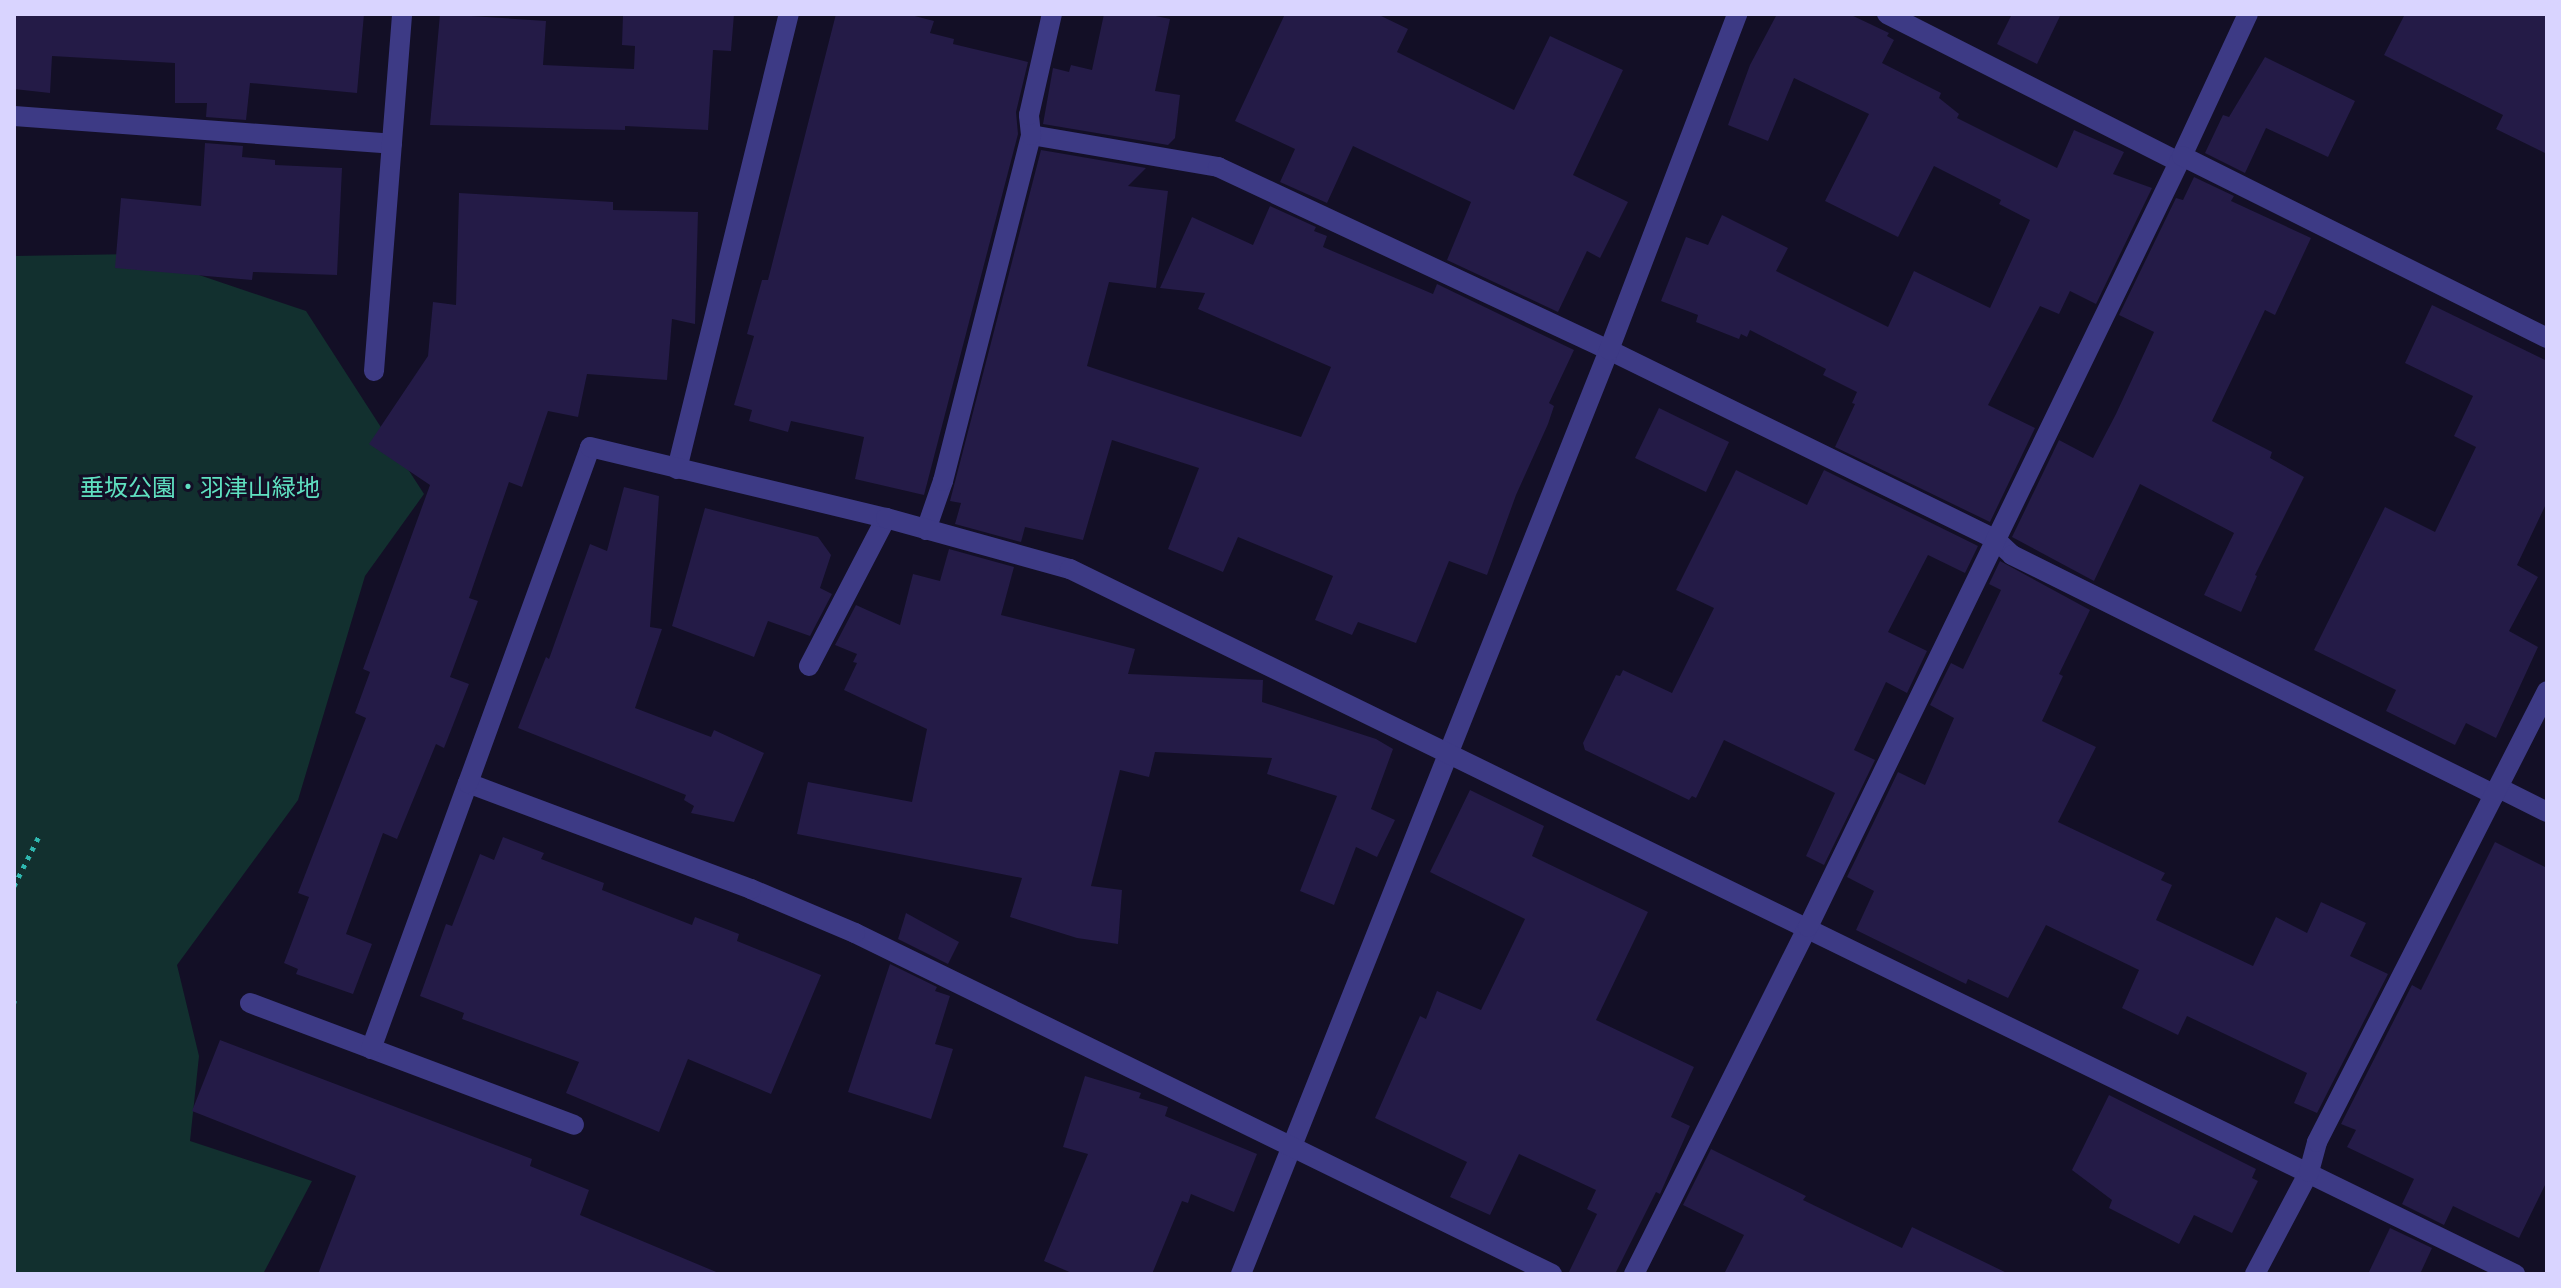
<!DOCTYPE html>
<html>
<head>
<meta charset="utf-8">
<style>
  body { margin:0 }
  #map { position:relative; width:2561px; height:1288px; overflow:hidden; background:#130f26; font-family:"Alegreya Sans","Noto Sans JP",sans-serif }
  div>[style] { position:absolute }
  .green>* { inset:0; background:#12302f }
  .building>* { inset:0; background:#241b47 }
  .path>* { height:5px; margin-top:-2.5px; transform-origin:0; background:repeating-linear-gradient(90deg,#2fb8b0 0 4px,transparent 0 10px) }
  .minor>* { height:20px; margin:-10px; padding:0 10px; transform-origin:10px; border-radius:10px; background:#3d3a85 }
  span { translate:-50% -50%; white-space:nowrap; text-align:center; line-height:1.15; -webkit-text-stroke:6px #130f26; paint-order:stroke }
  .park-label { font-size:24px; color:#5fe0c0 }
  .frame { position:absolute; inset:0; border:16px solid #d9d4ff; pointer-events:none }
</style>
</head>
<body>
<div id="map">
  <div class="green">
    <i style="clip-path:polygon(137px 254px,306px 311px,424px 494px,365px 576px,298px 800px,177px 965px,199px 1056px,190px 1141px,312px 1181px,263px 1274px,14px 1274px,14px 256px)"></i>
  </div>
  <div class="building">
    <i style="clip-path:polygon(14px 14px,364px 14px,357px 93px,250px 83px,246px 120px,206px 117px,207px 103px,175px 103px,175px 63px,52px 56px,50px 93px,14px 89px)"></i>
    <i style="clip-path:polygon(440px 14px,546px 21px,543px 65px,634px 69px,635px 46px,622px 45px,623px 14px,734px 14px,731px 51px,713px 50px,708px 130px,625px 126px,625px 130px,430px 125px)"></i>
    <i style="clip-path:polygon(836px 14px,907px 14px,934px 21px,930px 33px,954px 39px,953px 44px,1028px 62px,1016px 112px,1018px 134px,924px 495px,855px 479px,864px 437px,791px 421px,788px 432px,749px 421px,752px 410px,734px 405px,754px 336px,747px 334px,762px 280px,768px 280px)"></i>
    <i style="clip-path:polygon(1104px 14px,1146px 14px,1170px 19px,1155px 91px,1180px 95px,1175px 138px,1168px 145px,1043px 124px,1053px 68px,1069px 72px,1071px 65px,1092px 70px)"></i>
    <i style="clip-path:polygon(1285px 14px,1377px 14px,1408px 29px,1397px 52px,1514px 110px,1550px 36px,1623px 70px,1573px 175px,1628px 202px,1600px 258px,1587px 251px,1558px 312px,1447px 260px,1471px 202px,1353px 146px,1327px 203px,1280px 182px,1295px 149px,1235px 121px)"></i>
    <i style="clip-path:polygon(1777px 14px,1849px 14px,1889px 33px,1887px 36px,1894px 40px,1882px 63px,1941px 93px,1939px 98px,1959px 114px,1957px 118px,2057px 168px,2074px 130px,2124px 152px,2113px 174px,2152px 188px,2096px 304px,2070px 291px,2059px 314px,2040px 306px,1988px 405px,2035px 428px,1990px 522px,1835px 447px,1855px 404px,1852px 403px,1857px 392px,1823px 375px,1826px 369px,1750px 330px,1747px 337px,1741px 334px,1739px 339px,1696px 322px,1698px 315px,1661px 301px,1686px 237px,1708px 245px,1722px 215px,1788px 248px,1776px 271px,1888px 327px,1914px 271px,1990px 308px,2030px 220px,1999px 204px,2001px 200px,1934px 166px,1898px 237px,1825px 201px,1869px 114px,1794px 78px,1768px 141px,1728px 125px,1750px 65px)"></i>
    <i style="clip-path:polygon(2012px 14px,2061px 14px,2037px 64px,1997px 44px)"></i>
    <i style="clip-path:polygon(2405px 14px,2547px 14px,2547px 154px,2496px 129px,2503px 115px,2384px 55px)"></i>
    <i style="clip-path:polygon(2265px 57px,2355px 101px,2328px 157px,2266px 128px,2245px 173px,2205px 153px,2223px 115px,2229px 117px)"></i>
    <i style="clip-path:polygon(205px 143px,243px 146px,242px 157px,275px 160px,275px 165px,342px 168px,337px 275px,253px 272px,252px 280px,115px 268px,121px 198px,201px 206px)"></i>
    <i style="clip-path:polygon(1041px 150px,1146px 168px,1128px 186px,1168px 191px,1156px 288px,1109px 282px,1087px 366px,1301px 437px,1331px 367px,1198px 309px,1205px 293px,1160px 288px,1192px 217px,1253px 245px,1270px 206px,1316px 227px,1314px 231px,1327px 236px,1323px 247px,1433px 294px,1437px 284px,1574px 350px,1549px 403px,1554px 406px,1548px 424px,1516px 495px,1487px 575px,1449px 561px,1416px 643px,1358px 622px,1352px 635px,1315px 620px,1333px 576px,1238px 537px,1223px 572px,1168px 549px,1199px 468px,1112px 440px,1083px 540px,1025px 527px,1021px 542px,955px 524px,961px 503px,950px 501px)"></i>
    <i style="clip-path:polygon(2194px 177px,2234px 196px,2231px 201px,2311px 238px,2275px 315px,2265px 310px,2212px 421px,2272px 452px,2270px 458px,2304px 477px,2255px 575px,2257px 576px,2241px 612px,2204px 595px,2234px 533px,2140px 484px,2094px 581px,2012px 537px,2059px 440px,2093px 458px,2116px 414px,2154px 332px,2119px 315px,2176px 198px,2183px 200px)"></i>
    <i style="clip-path:polygon(459px 193px,613px 202px,613px 210px,698px 212px,695px 324px,672px 319px,667px 380px,587px 374px,578px 417px,548px 411px,522px 487px,509px 482px,469px 598px,478px 601px,450px 677px,469px 684px,444px 748px,436px 744px,397px 839px,383px 833px,346px 934px,372px 944px,353px 994px,296px 974px,298px 969px,284px 963px,309px 897px,298px 893px,366px 718px,355px 713px,370px 672px,363px 669px,430px 485px,369px 444px,428px 356px,433px 302px,456px 305px)"></i>
    <i style="clip-path:polygon(2432px 305px,2547px 361px,2547px 502px,2517px 565px,2538px 577px,2509px 631px,2538px 647px,2496px 738px,2466px 723px,2455px 745px,2386px 711px,2396px 690px,2314px 650px,2385px 507px,2435px 532px,2476px 447px,2454px 436px,2473px 396px,2405px 363px)"></i>
    <i style="clip-path:polygon(1659px 408px,1729px 442px,1706px 492px,1635px 458px)"></i>
    <i style="clip-path:polygon(1736px 470px,1807px 505px,1824px 470px,1978px 546px,1965px 573px,1928px 555px,1888px 632px,1927px 651px,1907px 693px,1886px 682px,1854px 750px,1875px 760px,1824px 865px,1806px 856px,1835px 793px,1724px 740px,1696px 798px,1692px 796px,1689px 800px,1585px 750px,1583px 743px,1616px 675px,1620px 676px,1623px 670px,1672px 693px,1714px 608px,1676px 590px)"></i>
    <i style="clip-path:polygon(624px 487px,659px 496px,650px 627px,662px 629px,635px 708px,711px 737px,714px 730px,764px 753px,734px 822px,691px 813px,694px 806px,684px 800px,686px 795px,518px 728px,546px 657px,549px 659px,590px 544px,607px 551px)"></i>
    <i style="clip-path:polygon(705px 508px,818px 537px,831px 555px,820px 588px,832px 594px,810px 636px,768px 621px,754px 657px,672px 626px)"></i>
    <i style="clip-path:polygon(949px 549px,1014px 567px,1001px 615px,1135px 649px,1128px 674px,1263px 680px,1262px 702px,1376px 739px,1393px 749px,1371px 809px,1395px 820px,1377px 857px,1356px 847px,1334px 905px,1300px 891px,1337px 796px,1267px 774px,1272px 758px,1155px 752px,1149px 777px,1120px 770px,1091px 886px,1122px 890px,1118px 944px,1077px 938px,1010px 917px,1022px 878px,797px 834px,808px 782px,912px 802px,927px 729px,844px 690px,857px 663px,853px 662px,857px 654px,835px 645px,856px 605px,900px 625px,913px 574px,940px 581px)"></i>
    <i style="clip-path:polygon(2000px 561px,2090px 610px,2059px 674px,2063px 676px,2042px 721px,2096px 747px,2058px 822px,2165px 873px,2161px 880px,2172px 885px,2156px 920px,2253px 966px,2276px 917px,2307px 933px,2321px 902px,2366px 923px,2350px 956px,2388px 974px,2317px 1113px,2294px 1103px,2307px 1073px,2187px 1016px,2178px 1035px,2122px 1008px,2139px 970px,2046px 925px,2008px 998px,1968px 979px,1966px 984px,1856px 930px,1874px 891px,1847px 877px,1898px 772px,1925px 785px,1954px 718px,1930px 705px,1951px 663px,1963px 669px,2001px 590px,1989px 584px)"></i>
    <i style="clip-path:polygon(1470px 790px,1544px 826px,1532px 856px,1648px 912px,1596px 1020px,1694px 1067px,1671px 1117px,1690px 1126px,1660px 1194px,1656px 1192px,1615px 1274px,1568px 1274px,1597px 1214px,1587px 1209px,1596px 1190px,1519px 1154px,1490px 1215px,1450px 1197px,1467px 1162px,1375px 1118px,1420px 1016px,1426px 1019px,1437px 991px,1481px 1010px,1525px 919px,1430px 872px)"></i>
    <i style="clip-path:polygon(503px 837px,544px 853px,541px 859px,604px 883px,602px 890px,692px 925px,695px 917px,739px 934px,737px 941px,821px 975px,771px 1094px,688px 1059px,659px 1132px,566px 1093px,579px 1062px,462px 1019px,464px 1013px,420px 996px,446px 924px,452px 926px,480px 854px,494px 860px)"></i>
    <i style="clip-path:polygon(2495px 842px,2547px 868px,2547px 1181px,2519px 1238px,2453px 1206px,2444px 1225px,2402px 1204px,2414px 1179px,2347px 1147px,2356px 1130px,2341px 1124px,2412px 985px,2421px 990px)"></i>
    <i style="clip-path:polygon(906px 913px,959px 942px,948px 964px,898px 939px)"></i>
    <i style="clip-path:polygon(890px 964px,937px 987px,935px 991px,950px 996px,935px 1044px,953px 1049px,931px 1119px,848px 1092px)"></i>
    <i style="clip-path:polygon(220px 1040px,532px 1159px,530px 1166px,589px 1190px,580px 1215px,721px 1274px,318px 1274px,356px 1176px,192px 1111px)"></i>
    <i style="clip-path:polygon(1085px 1076px,1141px 1093px,1139px 1098px,1168px 1107px,1165px 1116px,1257px 1154px,1234px 1212px,1191px 1194px,1188px 1203px,1182px 1201px,1152px 1274px,1074px 1274px,1044px 1261px,1088px 1154px,1063px 1147px)"></i>
    <i style="clip-path:polygon(2109px 1095px,2256px 1169px,2252px 1178px,2258px 1181px,2232px 1233px,2194px 1215px,2179px 1244px,2109px 1208px,2112px 1200px,2072px 1170px)"></i>
    <i style="clip-path:polygon(1711px 1149px,1806px 1196px,1803px 1200px,1902px 1248px,1912px 1227px,2009px 1274px,1724px 1274px,1744px 1235px,1683px 1205px)"></i>
    <i style="clip-path:polygon(2390px 1228px,2432px 1248px,2420px 1274px,2368px 1274px)"></i>
  </div>
  <div class="path">
    <i style="left:14px;top:886px;width:58px;rotate:-63.4deg"></i>
    <i style="left:14px;top:1000px;width:3px;rotate:90deg"></i>
  </div>
  <div class="minor">
    <i style="left:1887px;top:14px;width:327px;rotate:26.9deg"></i>
    <i style="left:14px;top:116px;width:379px;rotate:4.2deg"></i>
    <i style="left:1031px;top:135px;width:190px;rotate:9.7deg"></i>
    <i style="left:1218px;top:167px;width:432px;rotate:25.1deg"></i>
    <i style="left:1609px;top:350px;width:431px;rotate:26.1deg"></i>
    <i style="left:1996px;top:540px;width:22px;rotate:43deg"></i>
    <i style="left:2012px;top:555px;width:539px;rotate:26.42deg"></i>
    <i style="left:2182px;top:156px;width:157px;rotate:-65.1deg"></i>
    <i style="left:374px;top:371px;width:358px;rotate:-85.5deg"></i>
    <i style="left:677px;top:469px;width:469px;rotate:-76.2deg"></i>
    <i style="left:926px;top:530px;width:52px;rotate:-70.9deg"></i>
    <i style="left:943px;top:481px;width:357px;rotate:-75.7deg"></i>
    <i style="left:1031px;top:135px;width:20px;rotate:-96deg"></i>
    <i style="left:1029px;top:115px;width:104px;rotate:-77.2deg"></i>
    <i style="left:809px;top:666px;width:167px;rotate:-62.5deg"></i>
    <i style="left:2499px;top:788px;width:54px;rotate:26.6deg"></i>
    <i style="left:250px;top:1003px;width:346px;rotate:20.6deg"></i>
    <i style="left:371px;top:1049px;width:283px;rotate:-70deg"></i>
    <i style="left:1241px;top:1274px;width:995px;rotate:-68.28deg"></i>
    <i style="left:1609px;top:350px;width:360px;rotate:-69.1deg"></i>
    <i style="left:1552px;top:1274px;width:776px;rotate:-153.93deg"></i>
    <i style="left:855px;top:933px;width:113px;rotate:-157.1deg"></i>
    <i style="left:751px;top:889px;width:302px;rotate:-159.5deg"></i>
    <i style="left:468px;top:783px;width:357px;rotate:-70deg"></i>
    <i style="left:590px;top:447px;width:304px;rotate:13.5deg"></i>
    <i style="left:886px;top:518px;width:191px;rotate:15.5deg"></i>
    <i style="left:1070px;top:569px;width:1608px;rotate:26.01deg"></i>
    <i style="left:1634px;top:1274px;width:388px;rotate:-63.4deg"></i>
    <i style="left:1808px;top:927px;width:857px;rotate:-64.12deg"></i>
    <i style="left:2182px;top:156px;width:408px;rotate:26.5deg"></i>
    <i style="left:2255px;top:1274px;width:115px;rotate:-62.1deg"></i>
    <i style="left:2309px;top:1172px;width:31px;rotate:-75deg"></i>
    <i style="left:2317px;top:1142px;width:506px;rotate:-62.98deg"></i>
  </div>
  <div class="park-label">
    <span style="left:200px;top:490px">垂坂公園・羽津山緑地</span>
  </div>
  <div class="frame"></div>
</div>
</body>
</html>
